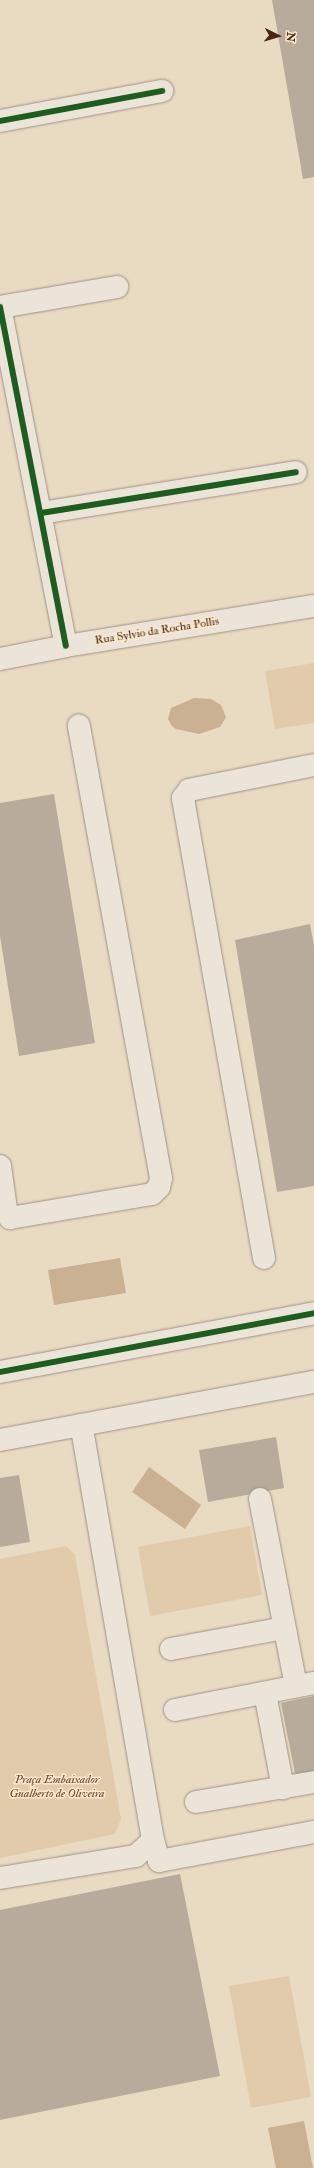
<!DOCTYPE html>
<html>
<head>
<meta charset="utf-8">
<style>
  body { margin:0 }
  #map { position:relative; width:314px; height:2168px; overflow:hidden; background:#e9dac2; font-family:"IM FELL Double Pica",serif }
  div>[style] { position:absolute }
  .green>* { inset:0; background:#e2cbaa }
  .water>* { inset:0; background:#cab192 }
  .building>* { inset:0; background:#b8ab9b }
  .roads { filter:drop-shadow(0 0 1px #9f9283) drop-shadow(0 0 1px #9f9283) }
  .minor>* { height:22px; margin:-11px; padding:0 11px; transform-origin:11px; border-radius:11px; background:#ece4d8 }
  .cycleway>* { height:6px; margin:-3px; padding:0 3px; transform-origin:3px; border-radius:3px; background:#1b5e20 }
  span { translate:-50% -50%; white-space:nowrap; text-align:center; line-height:1.15; -webkit-text-stroke:3px #fce9cc; paint-order:stroke }
  .street-label { font-size:12px; color:#472617 }
  .park-label { font-size:12px; color:#654431; font-style:italic }
  .north { position:absolute; left:258px; top:16px; width:40px; height:40px; -webkit-text-stroke:3px #fce9cc; paint-order:stroke; rotate:95deg; font-size:11px; font-weight:700; line-height:16px; text-align:center; color:#472617 }
  .north::after { content:''; display:block; margin:auto; width:14px; height:18px; background:#472617; clip-path:polygon(50% 0,100% 100%,50% 72%,0 100%) }
</style>
</head>
<body>
<div id="map">
  <div class="green">
    <i style="clip-path:polygon(314px 663px,314px 723px,275px 729px,265px 671px)"></i>
    <i style="clip-path:polygon(250px 1526px,262px 1595px,150px 1616px,138px 1547px)"></i>
    <i style="clip-path:polygon(66px 1546px,75px 1555px,121px 1819px,115px 1834px,0 1858px,0 1559px)"></i>
    <i style="clip-path:polygon(289px 1976px,311px 2097px,251px 2108px,229px 1986px)"></i>
  </div>
  <div class="water">
    <i style="clip-path:polygon(194px 698px,211px 699px,221px 705px,226px 717px,220px 727px,199px 734px,176px 729px,172px 726px,168px 719px,171px 708px)"></i>
    <i style="clip-path:polygon(120px 1258px,126px 1293px,54px 1305px,48px 1270px)"></i>
    <i style="clip-path:polygon(149px 1467px,201px 1505px,185px 1529px,132px 1492px)"></i>
    <i style="clip-path:polygon(304px 2121px,313px 2168px,276px 2168px,268px 2128px)"></i>
  </div>
  <div class="building">
    <i style="clip-path:polygon(272px 0,314px 0,314px 177px,303px 179px)"></i>
    <i style="clip-path:polygon(54px 794px,95px 1043px,19px 1056px,0 936px,0 803px)"></i>
    <i style="clip-path:polygon(310px 924px,314px 946px,314px 1186px,277px 1192px,235px 940px)"></i>
    <i style="clip-path:polygon(276px 1437px,284px 1488px,208px 1502px,199px 1450px)"></i>
    <i style="clip-path:polygon(19px 1475px,30px 1542px,0 1547px,0 1478px)"></i>
    <i style="clip-path:polygon(314px 1696px,314px 1775px,296px 1778px,281px 1703px)"></i>
    <i style="clip-path:polygon(180px 1874px,220px 2076px,0 2120px,0 1910px)"></i>
  </div>
  <div class="roads">
    <div class="minor">
      <i style="left:0;top:121px;width:165px;rotate:-10.5deg"></i>
      <i style="left:0;top:307px;width:345px;rotate:79deg"></i>
      <i style="left:0;top:307px;width:119px;rotate:-9.7deg"></i>
      <i style="left:41px;top:513px;width:258px;rotate:-9.1deg"></i>
      <i style="left:0;top:659px;width:67px;rotate:-11.1deg"></i>
      <i style="left:66px;top:646px;width:251px;rotate:-9.2deg"></i>
      <i style="left:0;top:1166px;width:43px;rotate:82.1deg"></i>
      <i style="left:6px;top:1209px;width:10px;rotate:66deg"></i>
      <i style="left:10px;top:1218px;width:144px;rotate:-9.6deg"></i>
      <i style="left:152px;top:1194px;width:10px;rotate:-45deg"></i>
      <i style="left:159px;top:1187px;width:9px;rotate:-77deg"></i>
      <i style="left:161px;top:1178px;width:460px;rotate:-100.3deg"></i>
      <i style="left:264px;top:1258px;width:467px;rotate:-100deg"></i>
      <i style="left:183px;top:798px;width:10px;rotate:-53deg"></i>
      <i style="left:189px;top:790px;width:127px;rotate:-11.3deg"></i>
      <i style="left:0;top:1372px;width:319px;rotate:-10.6deg"></i>
      <i style="left:0;top:1440px;width:319px;rotate:-10.5deg"></i>
      <i style="left:260px;top:1499px;width:190px;rotate:79.1deg"></i>
      <i style="left:171px;top:1649px;width:115px;rotate:-10.5deg"></i>
      <i style="left:265px;top:1693px;width:97px;rotate:79.3deg"></i>
      <i style="left:175px;top:1710px;width:142px;rotate:-11deg"></i>
      <i style="left:196px;top:1802px;width:120px;rotate:-9.6deg"></i>
      <i style="left:153px;top:1840px;width:22px;rotate:74deg"></i>
      <i style="left:159px;top:1861px;width:158px;rotate:-10.6deg"></i>
      <i style="left:0;top:1878px;width:138px;rotate:-9.2deg"></i>
      <i style="left:136px;top:1856px;width:23px;rotate:-43deg"></i>
      <i style="left:153px;top:1840px;width:421px;rotate:-99.8deg"></i>
    </div>
  </div>
  <div class="cycleway">
    <i style="left:0;top:121px;width:165px;rotate:-10.5deg"></i>
    <i style="left:0;top:307px;width:345px;rotate:79deg"></i>
    <i style="left:41px;top:513px;width:258px;rotate:-9.1deg"></i>
    <i style="left:0;top:1372px;width:319px;rotate:-10.6deg"></i>
  </div>
  <div class="street-label">
    <span style="left:157px;top:631px;rotate:-9deg">Rua Sylvio da Rocha Pollis</span>
  </div>
  <div class="park-label">
    <span style="left:57px;top:1787px">Praça Embaixador<br>Gualberto de Oliveira</span>
  </div>
  <div class="north">N</div>
</div>
</body>
</html>
